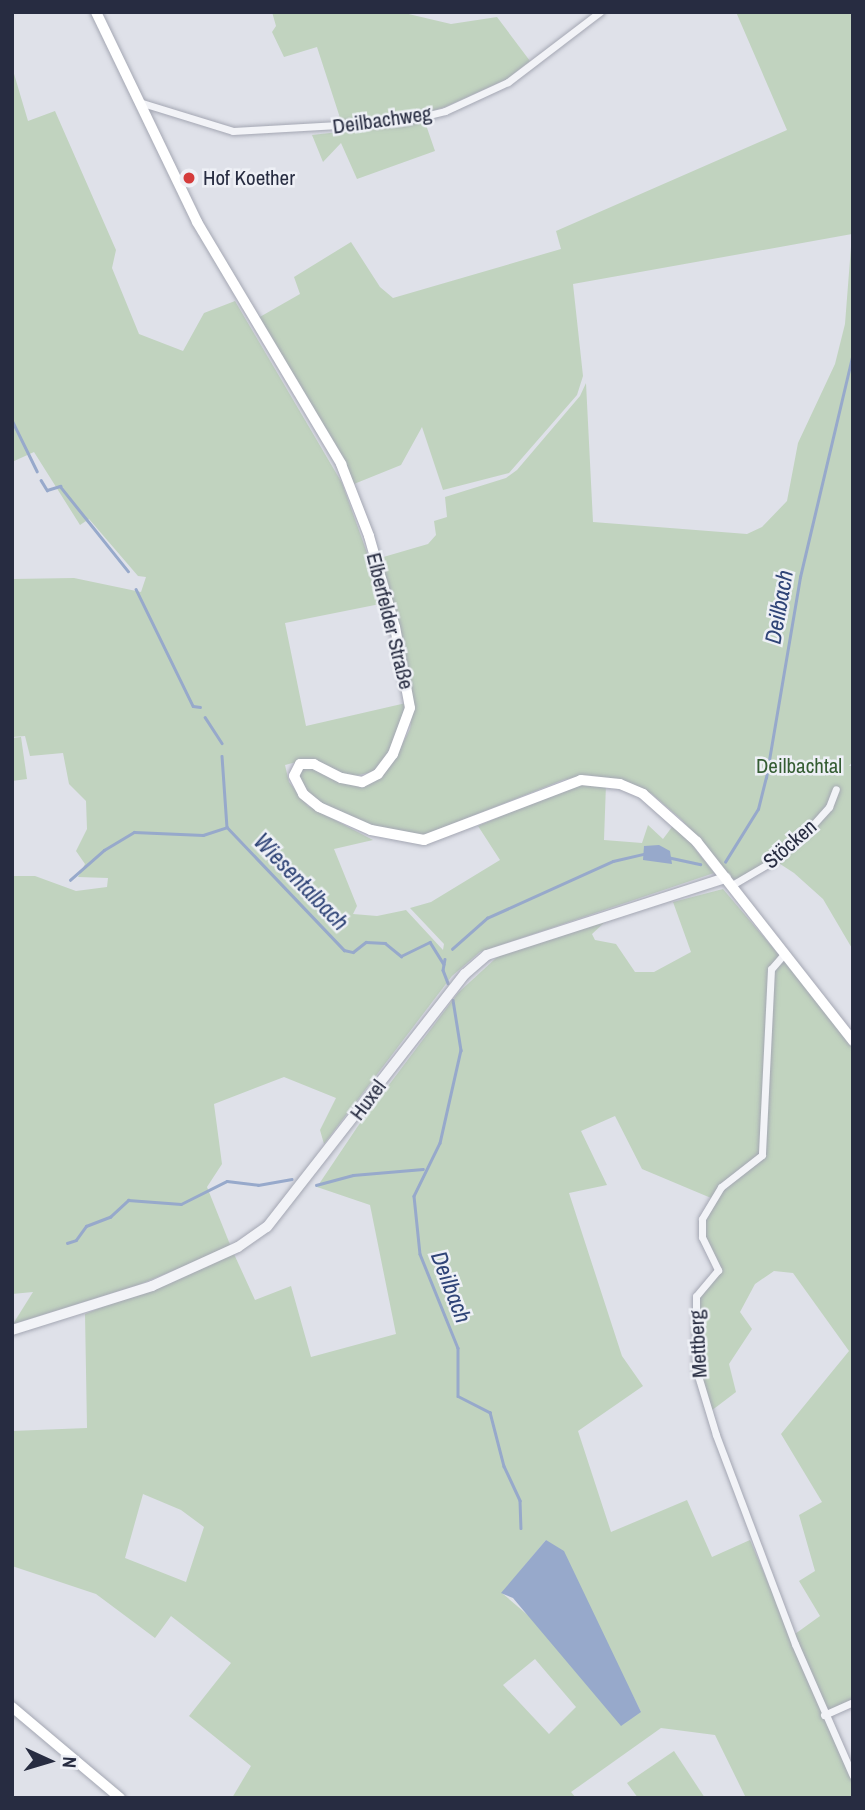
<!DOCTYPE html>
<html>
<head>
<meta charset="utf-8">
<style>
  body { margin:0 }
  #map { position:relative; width:865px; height:1810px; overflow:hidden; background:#dfe1e9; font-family:"Archivo Narrow",sans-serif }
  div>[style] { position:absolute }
  .green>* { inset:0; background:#c1d3bf }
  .water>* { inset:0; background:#97a9cb }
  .stream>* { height:2.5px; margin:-1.25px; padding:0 1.25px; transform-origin:1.25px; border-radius:1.25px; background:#97a9cb }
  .roads { filter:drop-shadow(0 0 2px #a4a7b3) drop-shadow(0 0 2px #a4a7b3) }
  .minor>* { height:7px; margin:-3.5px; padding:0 3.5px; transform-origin:3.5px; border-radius:3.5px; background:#f2f3f7 }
  .tertiary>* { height:10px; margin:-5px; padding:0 5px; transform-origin:5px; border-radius:5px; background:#f2f3f7 }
  .secondary>* { height:10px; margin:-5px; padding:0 5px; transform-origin:5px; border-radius:5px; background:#fff }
  .dots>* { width:19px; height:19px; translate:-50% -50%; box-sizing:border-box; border:4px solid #eef0f6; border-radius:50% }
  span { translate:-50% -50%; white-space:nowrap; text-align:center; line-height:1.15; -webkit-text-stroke:5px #eef0f6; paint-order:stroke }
  .street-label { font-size:21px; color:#272c41 }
  .poi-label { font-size:21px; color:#272c41 }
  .left { translate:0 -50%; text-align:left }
  .park-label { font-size:21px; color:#355d33 }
  .water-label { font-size:23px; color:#2f4477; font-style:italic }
  .frame { position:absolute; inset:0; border:14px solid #272c41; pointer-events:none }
  .north { position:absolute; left:14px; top:1726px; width:70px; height:70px; -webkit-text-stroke:5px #eef0f6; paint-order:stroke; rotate:94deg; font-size:19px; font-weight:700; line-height:28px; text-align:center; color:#272c41 }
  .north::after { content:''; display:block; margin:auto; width:24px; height:32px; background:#272c41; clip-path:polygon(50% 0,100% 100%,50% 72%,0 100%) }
</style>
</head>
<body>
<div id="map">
  <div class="green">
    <i style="clip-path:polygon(272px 12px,400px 12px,451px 24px,497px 17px,530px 61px,507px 79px,445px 107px,404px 119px,342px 124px,317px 47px,284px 57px,272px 32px,276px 26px)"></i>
    <i style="clip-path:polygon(736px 12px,853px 12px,853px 761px,849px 766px,853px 766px,853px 950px,823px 899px,794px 873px,774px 860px,745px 881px,733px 879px,682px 820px,652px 794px,625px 781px,586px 775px,563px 780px,424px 835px,376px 827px,343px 814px,312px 798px,299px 777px,302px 769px,312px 767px,355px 785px,393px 762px,410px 729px,413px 709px,380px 558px,428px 544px,436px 535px,434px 521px,447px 517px,445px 497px,506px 478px,517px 470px,580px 396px,586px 383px,593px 522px,747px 534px,762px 527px,787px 501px,798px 443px,835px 364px,845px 324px,852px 234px,573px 284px,583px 376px,577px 395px,509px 473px,443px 490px,422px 427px,401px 465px,354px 484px,258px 318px,300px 294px,294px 277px,351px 242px,380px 287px,393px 298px,561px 249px,556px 231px,787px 130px)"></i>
    <i style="clip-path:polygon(12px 67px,28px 121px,55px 111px,116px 250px,112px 268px,139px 334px,183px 351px,204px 313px,235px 301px,342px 483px,385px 603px,285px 623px,306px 726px,406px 703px,397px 738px,377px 771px,350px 777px,308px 759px,285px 765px,289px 782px,308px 806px,373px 840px,334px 849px,357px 906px,353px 914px,377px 916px,406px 910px,443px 950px,444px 944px,410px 908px,431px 902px,500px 860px,478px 826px,578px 783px,606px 784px,604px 840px,642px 843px,648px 825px,663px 839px,675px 823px,714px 873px,480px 952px,452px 976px,324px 1144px,320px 1130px,336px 1098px,284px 1077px,214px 1104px,222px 1164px,207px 1187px,231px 1247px,138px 1285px,13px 1324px,33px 1292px,12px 1294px,12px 876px,35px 876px,76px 891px,107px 887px,108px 878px,78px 877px,85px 864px,76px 851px,87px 829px,86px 801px,69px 784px,63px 753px,30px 756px,25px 736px,12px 737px,12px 579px,74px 578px,141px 592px,146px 577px,138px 576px,89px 519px,80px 525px,34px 452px,12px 462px)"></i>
    <i style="clip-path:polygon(425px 122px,435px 151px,357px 179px,341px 143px,323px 162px,312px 135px)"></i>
    <i style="clip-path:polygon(21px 737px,27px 779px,12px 781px,12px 738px)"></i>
    <i style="clip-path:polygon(evenodd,723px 889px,780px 956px,770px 968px,760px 1154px,711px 1198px,642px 1169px,615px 1116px,581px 1131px,607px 1185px,569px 1193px,622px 1356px,643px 1386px,578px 1431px,611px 1532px,687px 1500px,712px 1557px,750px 1540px,853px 1783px,853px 1798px,746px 1798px,715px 1735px,661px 1728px,571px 1792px,576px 1798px,232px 1798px,251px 1766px,189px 1716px,231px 1663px,171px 1616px,155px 1638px,96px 1594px,12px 1566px,12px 1431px,87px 1428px,85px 1314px,234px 1254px,255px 1300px,291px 1286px,311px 1357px,396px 1334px,370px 1205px,317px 1187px,358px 1126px,458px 993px,496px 958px,514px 948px,607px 920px,592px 934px,595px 940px,616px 944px,635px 972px,654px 972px,691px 952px,673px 902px,723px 889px,143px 1494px,181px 1510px,204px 1527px,186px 1582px,125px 1558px,143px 1494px,723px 889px,546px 1540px,611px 1653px,641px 1712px,502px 1593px,546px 1540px,723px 889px,535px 1659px,576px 1707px,549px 1734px,503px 1685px,535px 1659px)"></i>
    <i style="clip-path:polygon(784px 958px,853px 1047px,853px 1699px,828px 1716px,795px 1634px,820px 1616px,799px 1581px,815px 1571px,799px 1515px,822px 1502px,781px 1434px,849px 1351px,793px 1273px,774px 1271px,755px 1284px,740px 1312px,752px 1329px,729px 1364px,736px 1392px,711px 1411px,698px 1370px,698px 1298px,720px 1272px,704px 1236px,704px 1219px,723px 1189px,763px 1156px,773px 970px)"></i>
    <i style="clip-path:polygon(674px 1751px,705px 1798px,638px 1798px,627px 1783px)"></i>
  </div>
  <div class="water">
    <i style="clip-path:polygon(659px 845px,670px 851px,672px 864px,643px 860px,644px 846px)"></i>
    <i style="clip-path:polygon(546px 1540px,564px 1551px,641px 1712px,621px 1726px,513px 1598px,501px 1593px)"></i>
  </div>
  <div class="stream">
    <i style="left:12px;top:420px;width:57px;rotate:63.9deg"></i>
    <i style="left:41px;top:480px;width:12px;rotate:59deg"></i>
    <i style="left:47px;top:490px;width:14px;rotate:-17deg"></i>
    <i style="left:60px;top:486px;width:109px;rotate:51.3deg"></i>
    <i style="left:136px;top:589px;width:130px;rotate:64deg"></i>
    <i style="left:193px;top:706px;width:7px;rotate:8deg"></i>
    <i style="left:205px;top:717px;width:31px;rotate:57deg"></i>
    <i style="left:222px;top:756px;width:71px;rotate:86deg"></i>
    <i style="left:227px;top:827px;width:170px;rotate:46.4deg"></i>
    <i style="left:344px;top:950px;width:9px;rotate:13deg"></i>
    <i style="left:353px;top:952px;width:16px;rotate:-38deg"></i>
    <i style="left:366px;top:942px;width:19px;rotate:3deg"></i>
    <i style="left:385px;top:943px;width:21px;rotate:39deg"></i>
    <i style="left:401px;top:956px;width:32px;rotate:-26deg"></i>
    <i style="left:430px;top:942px;width:26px;rotate:58deg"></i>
    <i style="left:667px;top:857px;width:34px;rotate:12deg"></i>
    <i style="left:725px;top:862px;width:62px;rotate:-58.1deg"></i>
    <i style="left:758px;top:809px;width:32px;rotate:-76deg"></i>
    <i style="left:766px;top:778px;width:204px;rotate:-80.4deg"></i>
    <i style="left:800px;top:577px;width:231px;rotate:-76.7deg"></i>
    <i style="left:70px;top:880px;width:45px;rotate:-41.4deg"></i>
    <i style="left:104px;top:850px;width:35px;rotate:-31deg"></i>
    <i style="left:134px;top:832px;width:69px;rotate:2.5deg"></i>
    <i style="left:203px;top:835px;width:25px;rotate:-18deg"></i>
    <i style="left:452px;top:949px;width:47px;rotate:-41.5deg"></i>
    <i style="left:487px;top:918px;width:138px;rotate:-24.3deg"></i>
    <i style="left:613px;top:861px;width:31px;rotate:-13deg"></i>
    <i style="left:445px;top:959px;width:11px;rotate:100deg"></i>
    <i style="left:443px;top:970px;width:14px;rotate:69deg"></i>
    <i style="left:453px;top:1000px;width:51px;rotate:80.9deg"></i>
    <i style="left:461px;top:1050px;width:95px;rotate:102.7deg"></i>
    <i style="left:440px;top:1143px;width:59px;rotate:116.1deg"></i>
    <i style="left:414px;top:1196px;width:58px;rotate:84.1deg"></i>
    <i style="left:420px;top:1254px;width:101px;rotate:68deg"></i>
    <i style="left:458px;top:1348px;width:48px;rotate:90deg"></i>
    <i style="left:458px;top:1396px;width:36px;rotate:27deg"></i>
    <i style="left:490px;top:1412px;width:56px;rotate:75.5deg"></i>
    <i style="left:504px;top:1466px;width:38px;rotate:65deg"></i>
    <i style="left:520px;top:1501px;width:27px;rotate:88deg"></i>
    <i style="left:316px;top:1185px;width:38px;rotate:-15deg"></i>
    <i style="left:353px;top:1175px;width:70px;rotate:-4.9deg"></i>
    <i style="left:67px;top:1243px;width:9px;rotate:-18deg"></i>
    <i style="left:76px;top:1240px;width:17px;rotate:-54deg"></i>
    <i style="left:86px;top:1226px;width:26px;rotate:-21deg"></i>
    <i style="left:110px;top:1217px;width:25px;rotate:-43deg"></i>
    <i style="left:128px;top:1200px;width:53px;rotate:4.3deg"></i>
    <i style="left:181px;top:1204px;width:51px;rotate:-26.6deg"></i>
    <i style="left:227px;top:1181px;width:31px;rotate:7deg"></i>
    <i style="left:258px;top:1185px;width:34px;rotate:-10deg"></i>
  </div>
  <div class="roads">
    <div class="minor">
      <i style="left:139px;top:102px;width:98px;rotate:17.1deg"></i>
      <i style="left:233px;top:131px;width:171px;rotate:-3.3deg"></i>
      <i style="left:404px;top:121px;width:42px;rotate:-13.7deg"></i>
      <i style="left:445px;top:111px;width:69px;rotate:-24.7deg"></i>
      <i style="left:508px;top:82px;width:116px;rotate:-37.3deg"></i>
      <i style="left:732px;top:885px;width:45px;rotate:-30.5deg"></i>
      <i style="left:771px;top:862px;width:53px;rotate:-41.2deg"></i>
      <i style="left:811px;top:827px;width:27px;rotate:-48deg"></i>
      <i style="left:829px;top:807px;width:19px;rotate:-69deg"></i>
      <i style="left:785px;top:953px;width:21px;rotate:131deg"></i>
      <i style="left:771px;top:969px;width:186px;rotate:92.8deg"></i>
      <i style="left:762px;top:1155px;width:52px;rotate:142deg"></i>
      <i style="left:721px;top:1187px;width:37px;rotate:121deg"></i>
      <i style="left:702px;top:1219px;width:18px;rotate:90deg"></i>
      <i style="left:702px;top:1237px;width:37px;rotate:64deg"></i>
      <i style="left:718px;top:1270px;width:34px;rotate:130deg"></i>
      <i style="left:696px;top:1296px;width:73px;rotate:90deg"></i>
      <i style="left:696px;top:1369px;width:69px;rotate:73.1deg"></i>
      <i style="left:716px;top:1435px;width:223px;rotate:69.3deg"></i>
      <i style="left:795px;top:1644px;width:144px;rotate:66.3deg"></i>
      <i style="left:824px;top:1715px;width:32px;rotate:-24deg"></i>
    </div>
    <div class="tertiary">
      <i style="left:12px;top:1330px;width:147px;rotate:-17.4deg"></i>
      <i style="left:152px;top:1286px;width:94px;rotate:-24.4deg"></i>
      <i style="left:238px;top:1247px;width:35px;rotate:-35deg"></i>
      <i style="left:267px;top:1227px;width:321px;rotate:-52deg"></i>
      <i style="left:465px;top:974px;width:29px;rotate:-41deg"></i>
      <i style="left:487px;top:955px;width:251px;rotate:-17.9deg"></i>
    </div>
    <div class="secondary">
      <i style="left:96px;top:12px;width:233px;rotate:64.3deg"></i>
      <i style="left:197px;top:222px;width:282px;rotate:59.2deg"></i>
      <i style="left:341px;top:464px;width:77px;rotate:68.7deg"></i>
      <i style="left:369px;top:536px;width:95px;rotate:74.1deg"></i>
      <i style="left:395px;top:627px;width:82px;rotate:79.5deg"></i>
      <i style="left:410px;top:708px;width:49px;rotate:110.3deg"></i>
      <i style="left:393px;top:754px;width:25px;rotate:127deg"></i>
      <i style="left:378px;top:774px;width:18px;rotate:153deg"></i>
      <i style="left:362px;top:782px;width:21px;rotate:-169deg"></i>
      <i style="left:341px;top:778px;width:30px;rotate:-153deg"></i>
      <i style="left:314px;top:764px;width:14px;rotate:180deg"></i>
      <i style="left:300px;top:764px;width:13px;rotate:117deg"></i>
      <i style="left:294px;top:776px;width:20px;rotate:63deg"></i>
      <i style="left:303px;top:794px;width:21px;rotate:39deg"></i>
      <i style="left:319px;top:807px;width:57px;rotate:23.9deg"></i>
      <i style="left:371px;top:830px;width:54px;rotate:10.7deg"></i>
      <i style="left:424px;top:840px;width:168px;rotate:-20.9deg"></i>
      <i style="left:581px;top:780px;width:39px;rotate:6deg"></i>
      <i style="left:620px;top:784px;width:25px;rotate:23deg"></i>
      <i style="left:643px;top:794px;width:72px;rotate:41.6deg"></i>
      <i style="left:697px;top:842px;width:253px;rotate:51.9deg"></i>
      <i style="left:12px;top:1707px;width:141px;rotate:40.1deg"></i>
    </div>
  </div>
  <div class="dots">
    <i style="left:189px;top:178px;background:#d53c3c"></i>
  </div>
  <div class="street-label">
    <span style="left:382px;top:120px;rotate:-8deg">Deilbachweg</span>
    <span style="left:390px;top:621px;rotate:76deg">Elberfelder Straße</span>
    <span style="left:790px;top:844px;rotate:-41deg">Stöcken</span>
    <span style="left:368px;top:1100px;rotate:-53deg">Huxel</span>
    <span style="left:698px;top:1344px;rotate:-93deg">Mettberg</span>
  </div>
  <div class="poi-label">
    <span class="left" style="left:203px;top:178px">Hof Koether</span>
  </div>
  <div class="park-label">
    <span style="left:799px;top:766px">Deilbachtal</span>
  </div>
  <div class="water-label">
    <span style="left:779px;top:607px;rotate:-80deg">Deilbach</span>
    <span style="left:301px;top:882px;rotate:46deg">Wiesentalbach</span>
    <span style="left:451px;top:1287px;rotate:69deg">Deilbach</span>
  </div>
  <div class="frame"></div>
  <div class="north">N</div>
</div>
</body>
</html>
